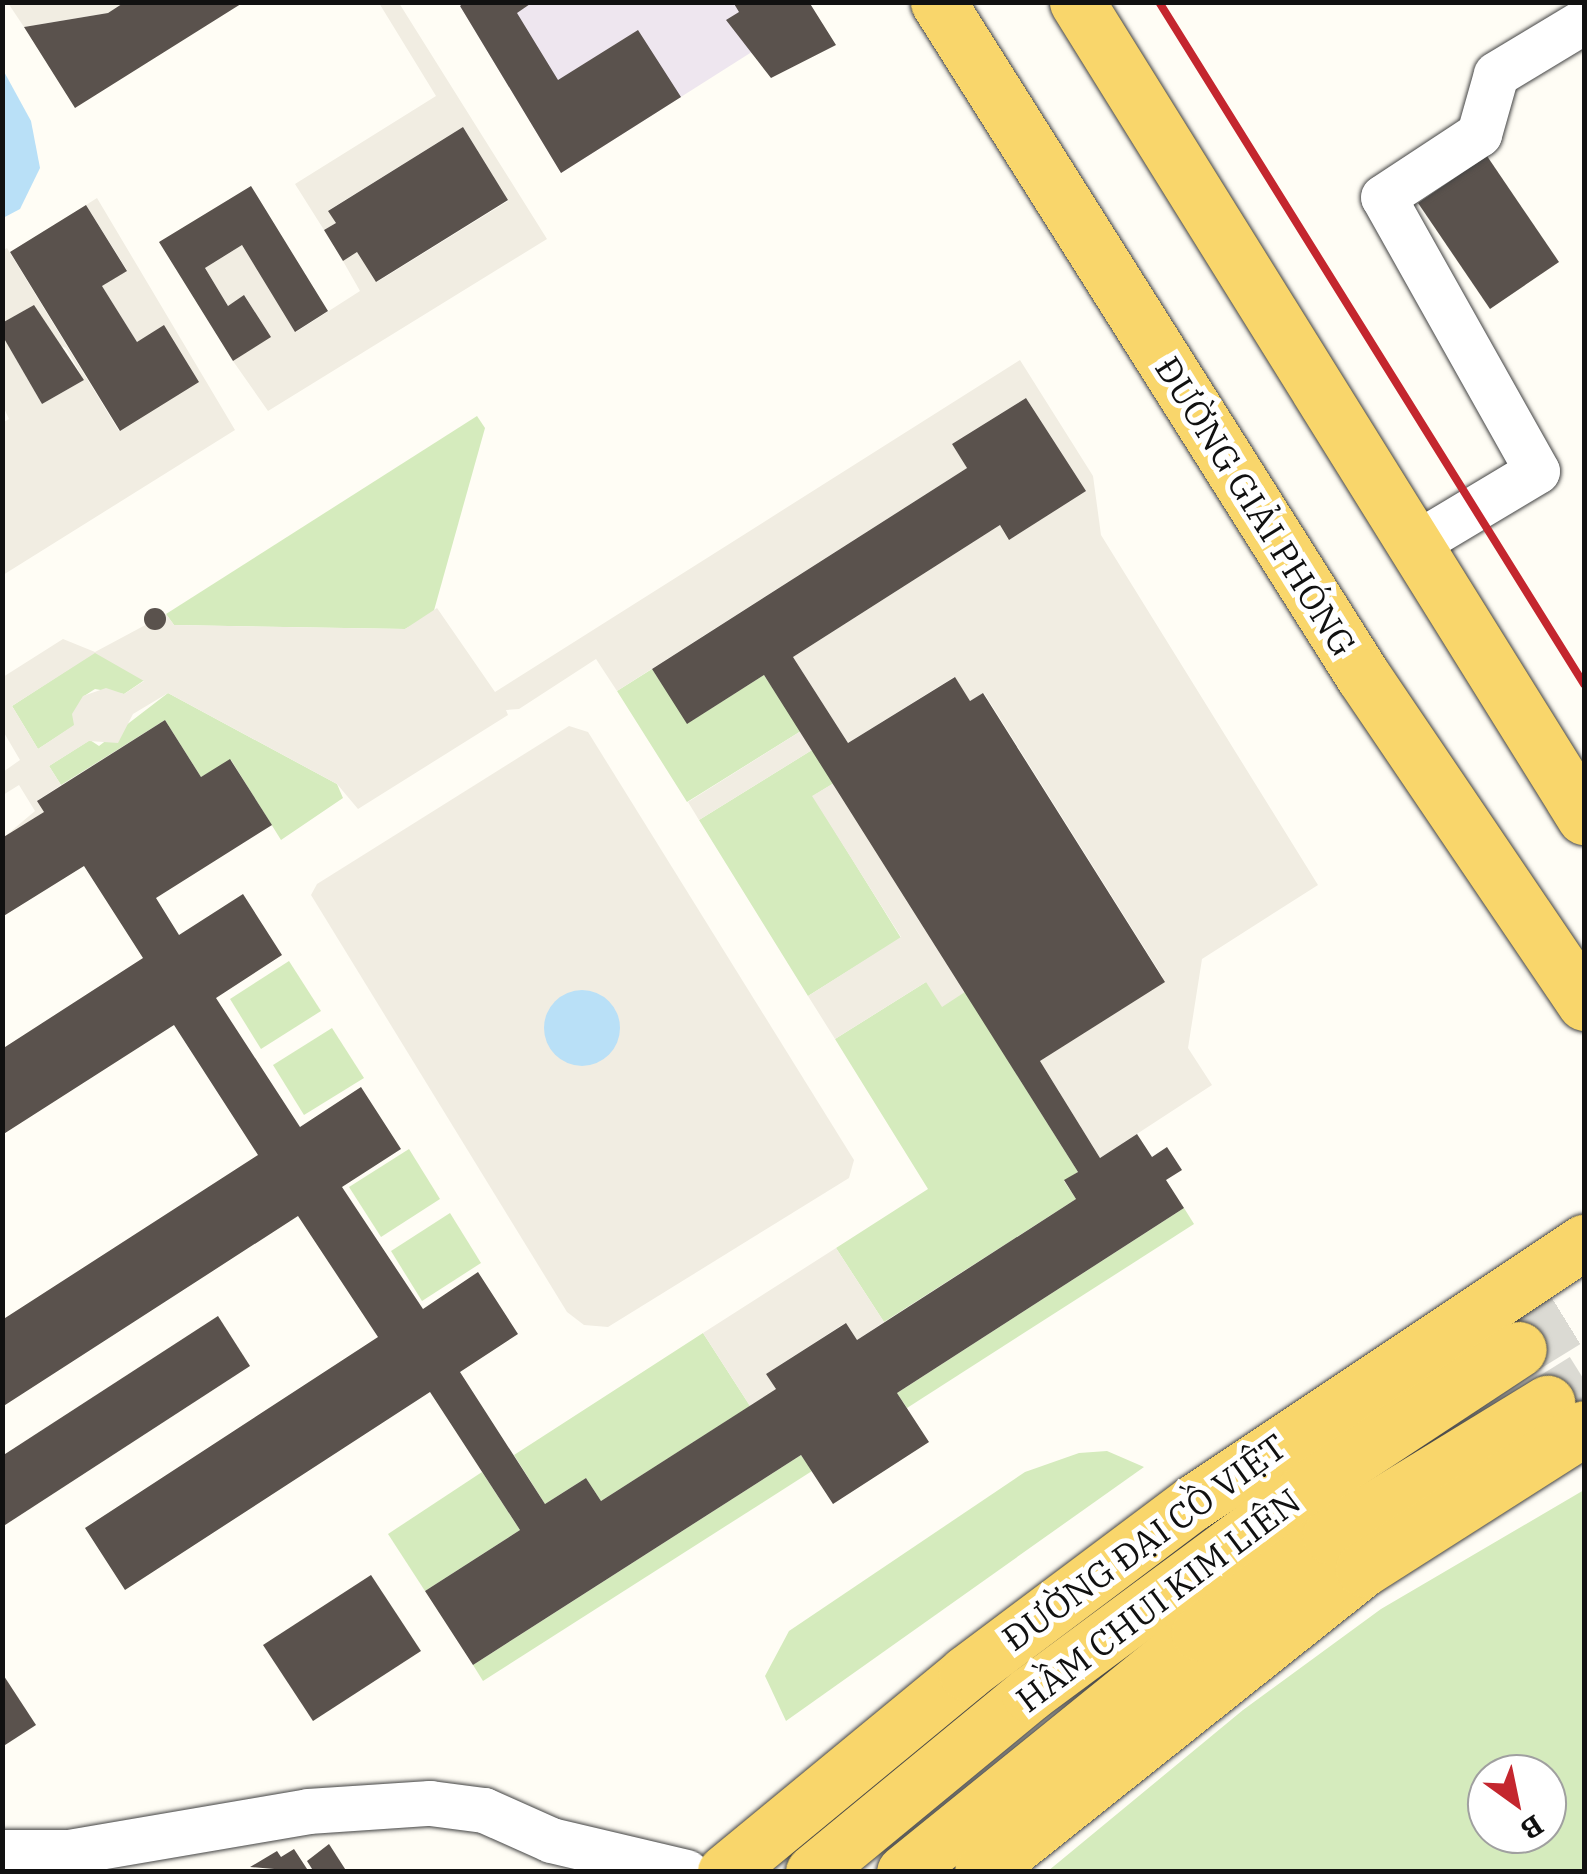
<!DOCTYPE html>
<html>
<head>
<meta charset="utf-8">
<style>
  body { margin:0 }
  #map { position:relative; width:1587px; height:1874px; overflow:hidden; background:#fffdf5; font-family:"IBM Plex Serif",serif }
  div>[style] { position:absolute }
  .industrial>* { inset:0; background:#eee6ef }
  .green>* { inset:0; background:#d5ebbd }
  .plaza>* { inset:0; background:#f1ede2 }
  .water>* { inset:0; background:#b9e0f7 }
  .round { border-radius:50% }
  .building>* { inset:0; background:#5a524d }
  .major-tunnel>* { height:55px; margin-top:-27.5px; transform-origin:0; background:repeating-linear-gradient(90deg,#dbdad3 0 55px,transparent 0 83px) }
  .roads { filter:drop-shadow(0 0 2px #444) drop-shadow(0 0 2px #444) }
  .minor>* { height:45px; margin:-22.5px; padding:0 22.5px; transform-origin:22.5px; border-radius:22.5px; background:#fff }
  .major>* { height:55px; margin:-27.5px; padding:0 27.5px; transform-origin:27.5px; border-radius:27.5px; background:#f9d66b }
  .rail>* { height:8px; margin:-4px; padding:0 4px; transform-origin:4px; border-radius:4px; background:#c4262e }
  span { translate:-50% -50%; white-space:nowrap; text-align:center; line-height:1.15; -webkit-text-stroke:10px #fff; paint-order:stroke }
  .street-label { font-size:35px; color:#111 }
  .frame { position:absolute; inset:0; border:5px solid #111; pointer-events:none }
  .north { position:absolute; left:1467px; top:1754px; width:100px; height:100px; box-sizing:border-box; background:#fff; border:2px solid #a0a0a0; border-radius:50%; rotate:147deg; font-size:28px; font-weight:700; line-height:40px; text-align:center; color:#111 }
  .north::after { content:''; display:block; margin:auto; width:35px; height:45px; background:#c4262e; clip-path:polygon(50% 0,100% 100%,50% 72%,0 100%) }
</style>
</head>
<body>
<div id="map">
  <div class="industrial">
    <i style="clip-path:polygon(465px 2px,809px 2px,815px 12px,561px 173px,460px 6px)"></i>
  </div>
  <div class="green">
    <i style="clip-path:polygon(477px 416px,485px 428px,433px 614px,405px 629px,174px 625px,166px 614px)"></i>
    <i style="clip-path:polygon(95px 652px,146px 679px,124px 694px,95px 689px,84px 696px,75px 725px,38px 749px,12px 706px)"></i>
    <i style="clip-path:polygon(652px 669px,688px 723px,764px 675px,801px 731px,687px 802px,617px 691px)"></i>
    <i style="clip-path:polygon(168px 693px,337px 784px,343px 798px,281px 840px,231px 760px,201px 777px,165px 720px,61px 785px,49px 766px,90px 740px,99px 746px)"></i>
    <i style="clip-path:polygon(812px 750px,834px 783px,813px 796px,901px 938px,808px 996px,699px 820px)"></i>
    <i style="clip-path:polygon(289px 961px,321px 1011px,261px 1049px,230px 999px)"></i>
    <i style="clip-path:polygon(926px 982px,965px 992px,1078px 1172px,1064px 1181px,1076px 1199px,884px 1322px,836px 1248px,928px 1189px,835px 1039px)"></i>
    <i style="clip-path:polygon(332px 1028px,364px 1078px,304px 1115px,273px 1065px)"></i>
    <i style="clip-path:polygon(409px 1149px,440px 1199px,381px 1237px,349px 1187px)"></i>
    <i style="clip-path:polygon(1184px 1208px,1194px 1224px,907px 1408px,897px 1393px)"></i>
    <i style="clip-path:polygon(450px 1213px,481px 1263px,422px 1301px,391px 1251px)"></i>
    <i style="clip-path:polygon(703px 1333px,750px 1406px,601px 1501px,586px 1478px,545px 1504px,514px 1455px)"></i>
    <i style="clip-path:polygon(1107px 1451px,1144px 1467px,786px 1721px,765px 1676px,789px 1631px,1025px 1472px,1079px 1453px)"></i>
    <i style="clip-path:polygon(801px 1455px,812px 1471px,483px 1681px,473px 1665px)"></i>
    <i style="clip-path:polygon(482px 1472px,520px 1530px,425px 1591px,388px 1534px)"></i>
    <i style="clip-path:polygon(evenodd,1584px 1490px,1584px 1871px,1048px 1871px,1243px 1710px,1381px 1609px,1584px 1490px,1487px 1774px,1547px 1774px,1547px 1834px,1487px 1834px,1487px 1774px)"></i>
  </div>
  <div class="plaza">
    <i style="clip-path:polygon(8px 3px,125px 3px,108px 13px,24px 27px)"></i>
    <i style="clip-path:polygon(379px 3px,399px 3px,547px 239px,268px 411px,233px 361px,270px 337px,245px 296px,228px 306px,205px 268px,242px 245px,296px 332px,360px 291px,343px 261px,357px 252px,377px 282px,508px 201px,463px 127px,329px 210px,336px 223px,324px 230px,295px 184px,436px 96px)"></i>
    <i style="clip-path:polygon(97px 198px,235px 430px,3px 575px,2px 423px,9px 419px,3px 406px,2px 335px,42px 404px,84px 380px,66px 348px,3px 323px,3px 250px,7px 248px,119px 431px,198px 382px,137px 342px,102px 286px,127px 270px,86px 205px)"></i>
    <i style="clip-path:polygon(evenodd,1020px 360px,1093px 476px,1101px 535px,1318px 885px,1202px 959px,1188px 1048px,1212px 1085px,1100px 1158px,1040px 1061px,1164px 982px,1162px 976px,984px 693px,970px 701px,954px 677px,848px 743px,793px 657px,1000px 525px,1010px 539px,1085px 491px,1026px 398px,952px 444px,967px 468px,617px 691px,596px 659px,519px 709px,506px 710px,508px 715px,358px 809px,337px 784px,168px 693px,133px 714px,118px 743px,89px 741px,49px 766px,61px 785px,38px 800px,44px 812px,3px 838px,35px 811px,19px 785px,3px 795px,3px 772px,20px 760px,3px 731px,3px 677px,63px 639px,95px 652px,166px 614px,174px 625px,405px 629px,437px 608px,495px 692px,1020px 360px,95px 653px,144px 681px,124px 694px,106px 688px,83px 696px,72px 714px,74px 725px,38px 749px,12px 706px,95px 653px)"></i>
    <i style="clip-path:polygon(569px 726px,588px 732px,854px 1160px,849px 1178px,608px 1327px,584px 1325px,567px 1312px,311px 895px,317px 884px)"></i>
    <i style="clip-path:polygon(801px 731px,812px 750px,699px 820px,688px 802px)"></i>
    <i style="clip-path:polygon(834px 783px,965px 992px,942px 1007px,926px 982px,835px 1039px,808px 996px,901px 937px,812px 796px)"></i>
    <i style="clip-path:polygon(836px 1248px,884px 1322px,857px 1340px,845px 1323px,766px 1374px,776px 1389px,750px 1406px,703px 1333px)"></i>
  </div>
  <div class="water">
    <i style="clip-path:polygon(2px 68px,31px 121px,40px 168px,20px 209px,3px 218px)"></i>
    <i class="round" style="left:544px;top:990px;width:76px;height:76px"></i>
  </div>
  <div class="building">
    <i style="clip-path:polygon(125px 2px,244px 2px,75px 108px,24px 27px,108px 13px)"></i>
    <i style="clip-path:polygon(465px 2px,533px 2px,517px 13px,558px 80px,638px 30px,681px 97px,561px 173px,460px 6px)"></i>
    <i style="clip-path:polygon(733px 2px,809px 2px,836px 45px,771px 78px,726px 20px,739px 12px)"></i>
    <i style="clip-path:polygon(463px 127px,508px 200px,376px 282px,357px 252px,343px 261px,324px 230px,336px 223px,328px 211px)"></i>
    <i style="clip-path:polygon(1487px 156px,1559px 262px,1490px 309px,1418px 203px)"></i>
    <i style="clip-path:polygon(251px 186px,328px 311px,295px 332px,242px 245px,205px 268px,228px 306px,244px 295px,271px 337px,233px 361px,159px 242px)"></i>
    <i style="clip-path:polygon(86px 205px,127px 271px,102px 286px,137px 342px,164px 325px,199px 382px,120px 431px,10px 252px)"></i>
    <i style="clip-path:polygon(34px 305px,84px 380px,42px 404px,2px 335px,2px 323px)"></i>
    <i style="clip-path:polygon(1026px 398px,1086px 491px,1009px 540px,1000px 525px,793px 657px,848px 743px,955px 677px,970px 701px,983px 693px,1165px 982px,1040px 1061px,1100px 1158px,1137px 1134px,1152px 1157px,1167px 1147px,1182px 1170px,1166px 1180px,1184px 1208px,897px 1393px,929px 1442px,833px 1504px,801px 1455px,473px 1665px,425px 1591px,520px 1530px,430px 1392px,125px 1590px,85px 1528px,378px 1337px,298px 1216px,2px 1407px,2px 1320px,258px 1155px,174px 1025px,2px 1135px,2px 1049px,143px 958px,84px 866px,2px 917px,2px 838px,44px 812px,37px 801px,165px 720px,201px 777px,230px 759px,272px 825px,156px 898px,179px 935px,243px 894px,282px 955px,216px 998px,300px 1127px,361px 1087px,401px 1149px,342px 1187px,423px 1309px,478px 1272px,518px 1334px,460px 1372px,545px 1504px,586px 1478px,601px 1501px,776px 1389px,766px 1374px,846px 1323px,857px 1340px,1076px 1199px,1064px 1180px,1078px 1172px,764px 675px,687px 724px,652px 669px,967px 468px,952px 444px)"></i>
    <i class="round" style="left:144px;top:608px;width:22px;height:22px"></i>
    <i style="clip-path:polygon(218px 1316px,250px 1366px,2px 1527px,2px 1456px)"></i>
    <i style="clip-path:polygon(371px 1575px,421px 1651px,313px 1721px,263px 1645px)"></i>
    <i style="clip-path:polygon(2px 1673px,36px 1725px,2px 1747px)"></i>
    <i style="clip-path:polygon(329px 1844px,347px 1872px,314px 1872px,307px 1861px)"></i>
    <i style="clip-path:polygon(294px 1849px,309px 1872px,250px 1867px,277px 1851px,281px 1857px)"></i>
  </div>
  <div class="major-tunnel">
    <i style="left:1519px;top:1349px;width:76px;rotate:-31.6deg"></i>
    <i style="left:1547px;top:1403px;width:44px;rotate:-31.9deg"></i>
  </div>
  <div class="roads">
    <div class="minor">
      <i style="left:1415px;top:544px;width:142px;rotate:-30.9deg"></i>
      <i style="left:1537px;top:471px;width:314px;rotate:-119.3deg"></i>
      <i style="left:1383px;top:197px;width:115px;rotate:-33.3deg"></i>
      <i style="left:1479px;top:134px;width:62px;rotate:-74.2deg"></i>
      <i style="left:1496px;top:74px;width:103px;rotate:-31.1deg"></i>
      <i style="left:2px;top:1852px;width:67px"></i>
      <i style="left:69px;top:1852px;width:242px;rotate:-9.7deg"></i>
      <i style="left:308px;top:1811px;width:122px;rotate:-3.8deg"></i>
      <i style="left:430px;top:1803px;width:54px;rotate:7.4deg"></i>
      <i style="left:484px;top:1810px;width:73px;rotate:24.1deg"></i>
      <i style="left:551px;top:1840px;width:139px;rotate:13.3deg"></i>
    </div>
    <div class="major">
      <i style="left:938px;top:2px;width:797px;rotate:57.77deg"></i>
      <i style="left:1363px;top:676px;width:395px;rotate:55.9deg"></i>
      <i style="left:1077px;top:2px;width:960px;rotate:58.11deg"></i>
      <i style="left:725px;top:1872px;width:313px;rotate:-39.5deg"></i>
      <i style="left:966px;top:1673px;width:285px;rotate:-36.9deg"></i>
      <i style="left:1194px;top:1502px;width:469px;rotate:-33.7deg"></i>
      <i style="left:813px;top:1872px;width:280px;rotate:-39.5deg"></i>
      <i style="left:1029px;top:1694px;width:343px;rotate:-36.5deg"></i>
      <i style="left:1305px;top:1490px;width:256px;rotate:-33.4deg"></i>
      <i style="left:904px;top:1872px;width:380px;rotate:-39deg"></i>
      <i style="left:1199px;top:1633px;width:163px;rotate:-36.5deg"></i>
      <i style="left:1330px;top:1536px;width:255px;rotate:-31.5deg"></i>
      <i style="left:982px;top:1872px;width:487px;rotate:-38.5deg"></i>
      <i style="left:1363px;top:1569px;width:262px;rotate:-32.5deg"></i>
    </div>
  </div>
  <div class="rail">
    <i style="left:1159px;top:2px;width:804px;rotate:58.07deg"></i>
  </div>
  <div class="street-label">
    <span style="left:1256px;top:506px;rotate:58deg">ĐƯỜNG GIẢI PHÓNG</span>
    <span style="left:1144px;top:1542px;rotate:-36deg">ĐƯỜNG ĐẠI CỒ VIỆT</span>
    <span style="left:1158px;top:1600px;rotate:-37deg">HẦM CHUI KIM LIÊN</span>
  </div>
  <div class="frame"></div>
  <div class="north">B</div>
</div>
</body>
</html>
